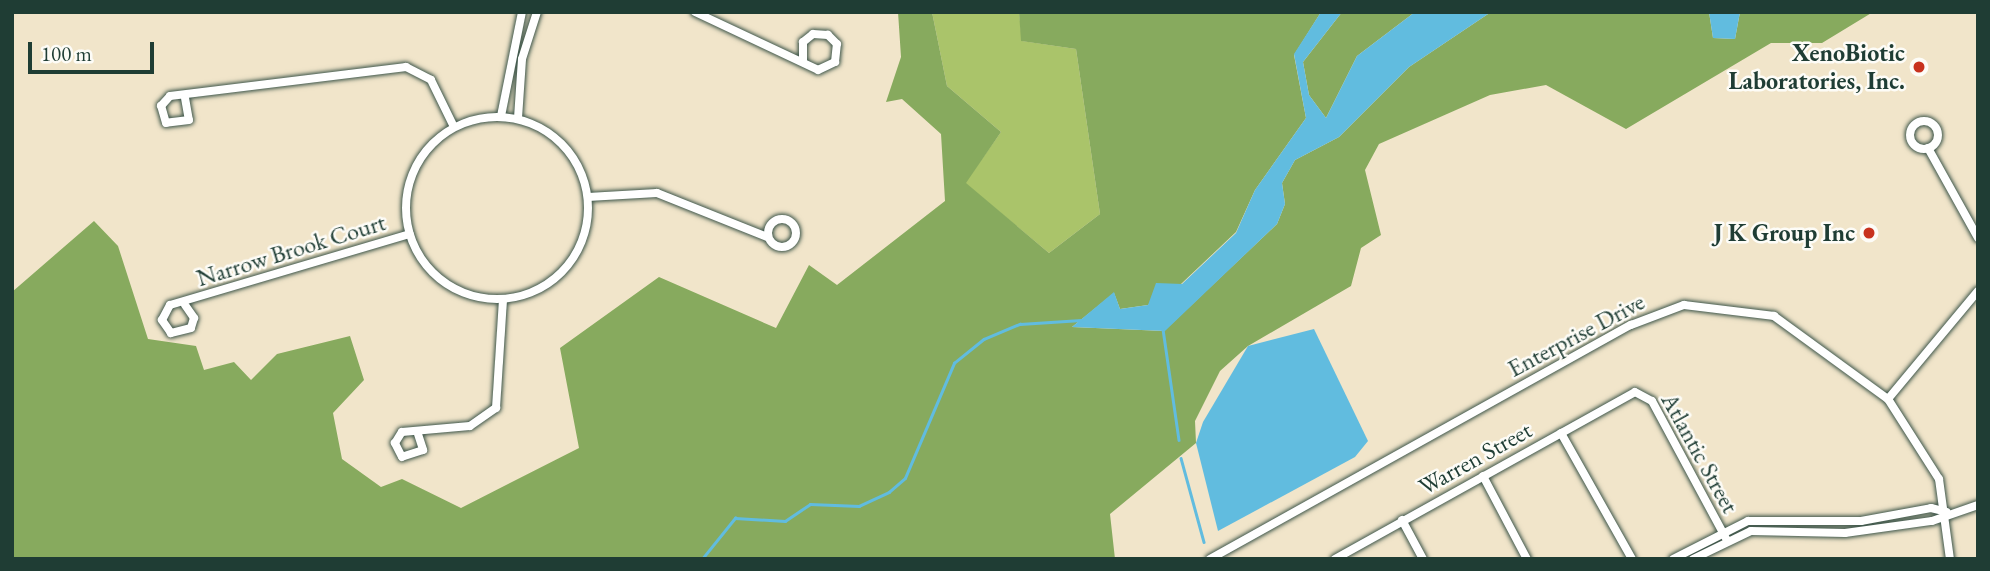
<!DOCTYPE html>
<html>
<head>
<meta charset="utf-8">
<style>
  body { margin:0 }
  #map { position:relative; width:1990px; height:571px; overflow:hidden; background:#f1e5ca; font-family:"EB Garamond",serif }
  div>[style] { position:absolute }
  .green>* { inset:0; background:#aac46a }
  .forest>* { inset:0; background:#87aa5e }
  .water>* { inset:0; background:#61bcdf }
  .stream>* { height:2.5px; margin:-1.25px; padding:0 1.25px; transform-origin:1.25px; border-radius:1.25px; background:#61bcdf }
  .roads { filter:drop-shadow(0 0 2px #3e564a) drop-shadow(0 0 2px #3e564a) }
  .minor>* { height:8px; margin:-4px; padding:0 4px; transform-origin:4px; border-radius:4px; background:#fff }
  .minor>.ring { margin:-4px; padding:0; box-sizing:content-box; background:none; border:8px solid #fff; border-radius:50% }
  .dots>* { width:19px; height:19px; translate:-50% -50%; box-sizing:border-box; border:4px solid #fdfcf7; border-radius:50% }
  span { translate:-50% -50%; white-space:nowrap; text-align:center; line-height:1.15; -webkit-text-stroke:5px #fdfcf7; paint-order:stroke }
  .poi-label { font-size:24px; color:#1f3d34; font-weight:700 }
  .right { translate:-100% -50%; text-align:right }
  .street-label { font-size:24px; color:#1f3d34 }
  .frame { position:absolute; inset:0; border:14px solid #1f3d34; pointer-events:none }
  .scale { position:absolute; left:28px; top:42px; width:126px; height:32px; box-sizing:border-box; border:4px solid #1f3d34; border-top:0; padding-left:9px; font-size:21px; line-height:24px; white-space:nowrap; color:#1f3d34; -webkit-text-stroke:5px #fdfcf7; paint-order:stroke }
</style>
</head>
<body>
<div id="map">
  <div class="green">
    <i style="clip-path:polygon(932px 12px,1019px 12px,1022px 41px,1076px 49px,1100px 214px,1049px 253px,965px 183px,1001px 132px,947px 86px)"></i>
  </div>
  <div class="forest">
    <i style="clip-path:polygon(898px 12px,932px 12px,947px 86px,1001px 132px,966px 183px,1049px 253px,1100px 214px,1076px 49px,1021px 41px,1019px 12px,1321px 12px,1294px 55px,1306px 118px,1255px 190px,1236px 232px,1181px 284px,1148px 305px,1120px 309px,1114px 293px,1072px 327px,1164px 331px,1277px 224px,1285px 204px,1282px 183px,1295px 160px,1339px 137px,1409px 67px,1491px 12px,1709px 12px,1713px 38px,1735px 39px,1740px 12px,1873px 12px,1822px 43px,1771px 43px,1626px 129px,1546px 85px,1490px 95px,1379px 144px,1365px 170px,1381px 235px,1361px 248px,1351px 286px,1248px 346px,1220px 371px,1195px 421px,1196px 443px,1110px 514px,1115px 559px,12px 559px,12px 292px,94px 221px,118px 246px,148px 339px,196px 346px,204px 370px,234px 362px,251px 380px,277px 354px,350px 336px,364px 380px,333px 413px,342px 459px,381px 487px,402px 479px,461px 508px,579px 448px,560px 348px,659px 277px,776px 328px,809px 265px,837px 285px,945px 201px,941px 134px,902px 99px,886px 102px,901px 57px)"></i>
    <i style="clip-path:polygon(1342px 12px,1415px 12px,1357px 56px,1326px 118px,1309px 95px,1303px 62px)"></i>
  </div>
  <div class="water">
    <i style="clip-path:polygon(1321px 12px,1342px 12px,1303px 62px,1309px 95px,1326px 118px,1357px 56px,1415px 12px,1491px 12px,1409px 67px,1339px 137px,1295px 160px,1282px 183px,1285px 204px,1277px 224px,1165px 331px,1072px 327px,1114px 292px,1120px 309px,1148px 305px,1156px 283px,1182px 284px,1236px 233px,1255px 190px,1306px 118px,1294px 54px)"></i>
    <i style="clip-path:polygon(1709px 12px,1740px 12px,1735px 39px,1713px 38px)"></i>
    <i style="clip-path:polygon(1314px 329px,1368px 441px,1355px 457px,1218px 531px,1196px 443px,1203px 422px,1248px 346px)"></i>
  </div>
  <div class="stream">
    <i style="left:1163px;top:329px;width:112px;rotate:81.8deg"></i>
    <i style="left:1181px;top:458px;width:87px;rotate:74.7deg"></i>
    <i style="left:702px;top:559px;width:53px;rotate:-51.2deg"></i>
    <i style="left:735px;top:518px;width:50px;rotate:3.4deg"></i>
    <i style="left:785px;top:521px;width:30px;rotate:-34deg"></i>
    <i style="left:810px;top:504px;width:49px;rotate:2.3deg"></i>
    <i style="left:859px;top:506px;width:33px;rotate:-25deg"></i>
    <i style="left:889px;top:492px;width:21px;rotate:-41deg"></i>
    <i style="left:905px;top:478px;width:125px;rotate:-66.9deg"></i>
    <i style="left:954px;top:363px;width:38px;rotate:-39deg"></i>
    <i style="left:984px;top:339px;width:39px;rotate:-23deg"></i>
    <i style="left:1020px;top:324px;width:61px;rotate:-3.8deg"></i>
  </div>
  <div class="roads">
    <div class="minor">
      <i style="left:695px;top:12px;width:136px;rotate:25.2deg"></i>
      <i style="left:818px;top:70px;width:19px;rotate:-25deg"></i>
      <i style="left:835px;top:62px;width:18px;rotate:-84deg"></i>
      <i style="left:837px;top:44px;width:13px;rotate:-135deg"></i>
      <i style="left:828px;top:35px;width:15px;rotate:-176deg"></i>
      <i style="left:813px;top:34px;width:13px;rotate:141deg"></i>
      <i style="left:803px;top:42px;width:18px;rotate:90deg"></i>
      <i style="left:185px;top:98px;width:22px;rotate:80deg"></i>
      <i style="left:189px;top:120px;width:23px;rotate:173deg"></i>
      <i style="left:166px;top:123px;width:18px;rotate:-106deg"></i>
      <i style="left:161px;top:106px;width:13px;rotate:-48deg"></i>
      <i style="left:170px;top:96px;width:238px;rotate:-7deg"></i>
      <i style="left:406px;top:67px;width:28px;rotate:27deg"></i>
      <i style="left:431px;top:80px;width:52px;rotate:63.9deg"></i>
      <i style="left:501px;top:116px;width:106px;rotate:-78.6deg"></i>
      <i class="ring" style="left:406px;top:117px;width:174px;height:174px"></i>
      <i style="left:518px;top:118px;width:59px;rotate:-86.1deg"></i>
      <i style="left:522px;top:59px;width:49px;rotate:-72.3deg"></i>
      <i class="ring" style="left:1910px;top:121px;width:20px;height:20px"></i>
      <i style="left:1928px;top:148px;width:103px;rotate:60.9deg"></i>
      <i style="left:588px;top:197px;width:69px;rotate:-3.3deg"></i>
      <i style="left:657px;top:193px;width:118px;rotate:21.8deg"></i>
      <i class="ring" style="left:768px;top:219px;width:20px;height:20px"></i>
      <i style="left:185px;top:305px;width:16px;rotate:55deg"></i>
      <i style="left:194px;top:318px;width:10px;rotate:107deg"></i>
      <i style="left:191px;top:328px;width:21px;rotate:166deg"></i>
      <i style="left:171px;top:333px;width:16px;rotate:-125deg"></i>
      <i style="left:162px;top:320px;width:17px;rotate:-62deg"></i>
      <i style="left:170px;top:305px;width:250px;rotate:-16.5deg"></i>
      <i style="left:1888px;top:399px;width:141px;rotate:-50.2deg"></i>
      <i style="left:417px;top:431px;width:20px;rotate:72deg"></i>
      <i style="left:423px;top:450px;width:22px;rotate:162deg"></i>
      <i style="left:402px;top:457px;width:16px;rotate:-117deg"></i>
      <i style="left:395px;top:443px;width:13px;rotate:-58deg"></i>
      <i style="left:402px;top:432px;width:68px;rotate:-5deg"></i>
      <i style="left:470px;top:426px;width:32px;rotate:-35deg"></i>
      <i style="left:496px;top:408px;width:109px;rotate:-86.3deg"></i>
      <i style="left:1561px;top:433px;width:145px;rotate:60.6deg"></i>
      <i style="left:1483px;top:476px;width:94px;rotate:62.1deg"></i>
      <i style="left:1402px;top:520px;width:44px;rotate:61.7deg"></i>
      <i style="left:1210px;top:559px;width:482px;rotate:-29.1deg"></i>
      <i style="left:1631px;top:325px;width:57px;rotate:-20.7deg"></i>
      <i style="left:1684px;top:305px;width:91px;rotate:7deg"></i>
      <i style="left:1774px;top:316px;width:141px;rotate:36.1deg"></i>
      <i style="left:1888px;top:399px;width:95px;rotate:57.5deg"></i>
      <i style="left:1939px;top:479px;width:81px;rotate:82.2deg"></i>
      <i style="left:1335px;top:559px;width:343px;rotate:-29.1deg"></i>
      <i style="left:1635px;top:392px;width:19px;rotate:28deg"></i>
      <i style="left:1652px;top:401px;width:158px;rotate:61.7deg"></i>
      <i style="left:1673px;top:559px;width:84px;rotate:-26.9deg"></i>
      <i style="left:1748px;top:521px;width:113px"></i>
      <i style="left:1861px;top:521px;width:71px;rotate:-10.5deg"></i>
      <i style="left:1931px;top:508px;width:16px;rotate:14deg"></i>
      <i style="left:1693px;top:559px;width:64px;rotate:-25.8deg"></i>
      <i style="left:1751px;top:531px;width:94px;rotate:1.2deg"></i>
      <i style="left:1845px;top:533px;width:88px;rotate:-7.9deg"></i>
      <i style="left:1932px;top:521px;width:49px;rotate:-19.2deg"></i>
    </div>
  </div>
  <div class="dots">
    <i style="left:1919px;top:67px;background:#c8321e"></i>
    <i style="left:1869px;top:233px;background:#c8321e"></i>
  </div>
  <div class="poi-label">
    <span class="right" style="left:1905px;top:67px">XenoBiotic<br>Laboratories, Inc.</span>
    <span class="right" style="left:1855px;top:233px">J K Group Inc</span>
  </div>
  <div class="street-label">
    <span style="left:291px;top:250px;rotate:-17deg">Narrow Brook Court</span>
    <span style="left:1576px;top:335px;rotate:-28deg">Enterprise Drive</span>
    <span style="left:1700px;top:453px;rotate:61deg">Atlantic Street</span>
    <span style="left:1475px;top:458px;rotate:-29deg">Warren Street</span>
  </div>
  <div class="frame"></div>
  <div class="scale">100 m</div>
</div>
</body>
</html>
